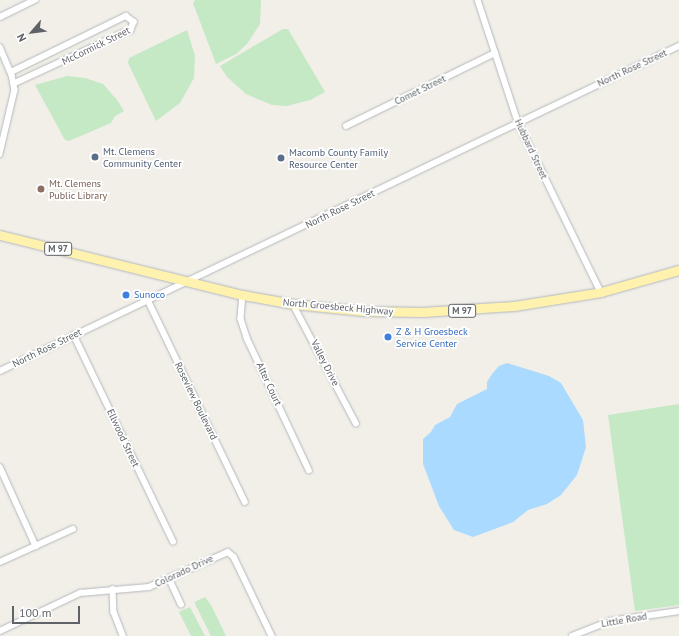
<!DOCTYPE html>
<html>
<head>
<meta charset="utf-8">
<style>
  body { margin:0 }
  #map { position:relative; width:679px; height:636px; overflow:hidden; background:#f1efe8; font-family:"PT Sans",sans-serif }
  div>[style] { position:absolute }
  .green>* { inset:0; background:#c5e8c5 }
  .water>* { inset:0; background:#aadaff }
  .roads { filter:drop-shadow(0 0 1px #b5b8bc) drop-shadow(0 0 1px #b5b8bc) }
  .minor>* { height:5.5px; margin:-2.75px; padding:0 2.75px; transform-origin:2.75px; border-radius:2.75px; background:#fff }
  .primary>* { height:9px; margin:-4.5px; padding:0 4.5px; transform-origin:4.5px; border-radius:4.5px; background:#fff2af }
  .dots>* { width:11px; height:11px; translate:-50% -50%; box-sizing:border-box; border:2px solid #fff; border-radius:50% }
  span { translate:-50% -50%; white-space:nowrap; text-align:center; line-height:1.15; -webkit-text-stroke:3.5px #fff; paint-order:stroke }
  .shield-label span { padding:1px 3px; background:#fff; border:1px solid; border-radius:3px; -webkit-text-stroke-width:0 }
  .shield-label { font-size:9px; color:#5f6368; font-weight:700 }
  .street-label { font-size:10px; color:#5f6368 }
  .service-label { font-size:10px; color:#4e5e75 }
  .left { translate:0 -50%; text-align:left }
  .education-label { font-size:10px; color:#785e54 }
  .shop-label { font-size:10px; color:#366cbe }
  .north { position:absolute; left:12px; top:12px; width:40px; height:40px; -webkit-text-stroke:3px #fff; paint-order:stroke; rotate:242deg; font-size:11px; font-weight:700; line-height:16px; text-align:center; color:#5f6368 }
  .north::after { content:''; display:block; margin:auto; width:14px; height:18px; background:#5f6368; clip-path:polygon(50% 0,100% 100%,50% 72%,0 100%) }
  .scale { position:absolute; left:12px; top:606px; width:68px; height:18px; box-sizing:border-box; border:2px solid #5f6368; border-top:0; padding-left:5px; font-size:12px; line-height:14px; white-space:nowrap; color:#5f6368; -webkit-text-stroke:3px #fff; paint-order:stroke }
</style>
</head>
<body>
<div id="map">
  <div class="green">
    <i style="clip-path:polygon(195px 0,261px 0,260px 24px,247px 44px,236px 54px,216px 64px,193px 3px)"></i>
    <i style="clip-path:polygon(283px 29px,288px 29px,325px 92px,310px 100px,287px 106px,272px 105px,246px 94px,227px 77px,220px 66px)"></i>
    <i style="clip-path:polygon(187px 30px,195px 56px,194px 78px,180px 103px,156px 121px,128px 63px,129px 58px)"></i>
    <i style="clip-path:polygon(67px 76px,85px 78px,103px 84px,117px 100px,124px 111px,115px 116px,111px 123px,69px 141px,65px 140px,35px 85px)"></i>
    <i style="clip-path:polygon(679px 404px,679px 605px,635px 611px,608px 415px)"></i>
    <i style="clip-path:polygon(205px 597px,211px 605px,226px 636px,211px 636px,195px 604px,195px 602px)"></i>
    <i style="clip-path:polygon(190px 607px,205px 636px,191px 636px,179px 612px)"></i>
  </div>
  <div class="water">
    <i style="clip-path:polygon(507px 363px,549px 376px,561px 383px,583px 420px,586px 447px,577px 475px,561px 495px,547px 504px,528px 510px,513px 522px,473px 537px,454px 530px,439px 506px,423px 464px,423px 439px,431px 432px,435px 425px,450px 417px,457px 404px,487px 389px,487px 382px,492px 374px,499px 366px)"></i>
  </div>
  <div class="roads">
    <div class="minor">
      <i style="left:478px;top:0;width:128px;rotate:71.8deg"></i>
      <i style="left:518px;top:122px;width:189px;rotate:64deg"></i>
      <i style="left:0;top:17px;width:39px;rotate:-26deg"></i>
      <i style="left:0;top:47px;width:30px;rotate:67deg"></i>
      <i style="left:12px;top:75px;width:15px;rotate:79deg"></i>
      <i style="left:15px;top:90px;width:66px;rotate:103.2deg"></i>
      <i style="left:11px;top:72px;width:128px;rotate:-26deg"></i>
      <i style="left:126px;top:16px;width:10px;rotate:37deg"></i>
      <i style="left:134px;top:22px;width:9px;rotate:111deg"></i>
      <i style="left:131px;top:30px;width:129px;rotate:155.2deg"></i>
      <i style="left:346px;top:126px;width:166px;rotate:-26.1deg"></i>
      <i style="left:243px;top:295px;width:24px;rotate:95deg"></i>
      <i style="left:241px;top:319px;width:20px;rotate:72deg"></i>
      <i style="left:247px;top:338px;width:146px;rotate:64.8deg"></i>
      <i style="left:148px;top:300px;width:224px;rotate:64.3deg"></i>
      <i style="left:293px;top:304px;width:135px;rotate:62.1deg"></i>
      <i style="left:74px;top:335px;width:229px;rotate:64.3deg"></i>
      <i style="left:0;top:371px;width:753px;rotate:-25.58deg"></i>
      <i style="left:0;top:467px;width:87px;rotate:65.5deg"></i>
      <i style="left:0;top:562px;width:80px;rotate:-24.3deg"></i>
      <i style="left:169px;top:578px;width:29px;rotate:65deg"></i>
      <i style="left:113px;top:589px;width:23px;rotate:88deg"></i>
      <i style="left:114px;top:612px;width:26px;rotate:69deg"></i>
      <i style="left:0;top:631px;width:89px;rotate:-25.4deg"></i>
      <i style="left:80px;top:593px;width:69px;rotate:-5deg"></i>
      <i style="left:149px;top:587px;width:86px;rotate:-23.9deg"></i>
      <i style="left:228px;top:552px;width:8px;rotate:40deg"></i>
      <i style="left:234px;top:557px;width:88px;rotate:64.3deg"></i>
      <i style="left:572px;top:636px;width:41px;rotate:-21.5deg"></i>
      <i style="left:610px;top:621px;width:70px;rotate:-8.2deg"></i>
    </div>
    <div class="primary">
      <i style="left:0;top:235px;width:250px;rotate:13.9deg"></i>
      <i style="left:243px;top:295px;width:51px;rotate:10.2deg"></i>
      <i style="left:293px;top:304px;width:70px;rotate:5.7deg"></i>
      <i style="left:363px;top:311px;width:60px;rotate:1deg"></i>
      <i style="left:423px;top:312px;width:91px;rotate:-3.8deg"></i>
      <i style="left:514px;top:306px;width:88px;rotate:-9.1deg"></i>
      <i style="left:601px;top:292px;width:81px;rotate:-15.8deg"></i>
    </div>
  </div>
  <div class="dots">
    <i style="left:95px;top:157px;background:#5c6f8a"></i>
    <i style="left:281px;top:158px;background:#5c6f8a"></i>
    <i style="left:41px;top:189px;background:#8d6e63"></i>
    <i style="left:126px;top:295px;background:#3f7fe0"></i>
    <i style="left:388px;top:337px;background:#3f7fe0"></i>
  </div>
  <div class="shield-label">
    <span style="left:58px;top:249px">M 97</span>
    <span style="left:462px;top:311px">M 97</span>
  </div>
  <div class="street-label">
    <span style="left:96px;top:46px;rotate:-26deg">McCormick Street</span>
    <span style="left:632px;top:68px;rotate:-25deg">North Rose Street</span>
    <span style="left:420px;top:90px;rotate:-26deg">Comet Street</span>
    <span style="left:531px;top:149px;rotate:65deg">Hubbard Street</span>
    <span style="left:340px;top:209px;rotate:-26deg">North Rose Street</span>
    <span style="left:338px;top:307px;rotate:5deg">North Groesbeck Highway</span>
    <span style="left:47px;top:348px;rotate:-26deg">North Rose Street</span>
    <span style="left:325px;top:363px;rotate:63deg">Valley Drive</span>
    <span style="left:269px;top:384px;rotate:65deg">Alter Court</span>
    <span style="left:196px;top:401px;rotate:64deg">Roseview Boulevard</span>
    <span style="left:123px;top:438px;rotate:65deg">Ellwood Street</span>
    <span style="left:184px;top:571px;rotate:-25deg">Colorado Drive</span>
    <span style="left:624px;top:620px;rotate:-10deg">Little Road</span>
  </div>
  <div class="service-label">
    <span class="left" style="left:103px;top:157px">Mt. Clemens<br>Community Center</span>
    <span class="left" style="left:289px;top:158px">Macomb County Family<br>Resource Center</span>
  </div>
  <div class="education-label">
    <span class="left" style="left:49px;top:189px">Mt. Clemens<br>Public Library</span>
  </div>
  <div class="shop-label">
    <span class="left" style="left:134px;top:295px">Sunoco</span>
    <span class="left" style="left:396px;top:337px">Z &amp; H Groesbeck<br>Service Center</span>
  </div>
  <div class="north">N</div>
  <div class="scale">100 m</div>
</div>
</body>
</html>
